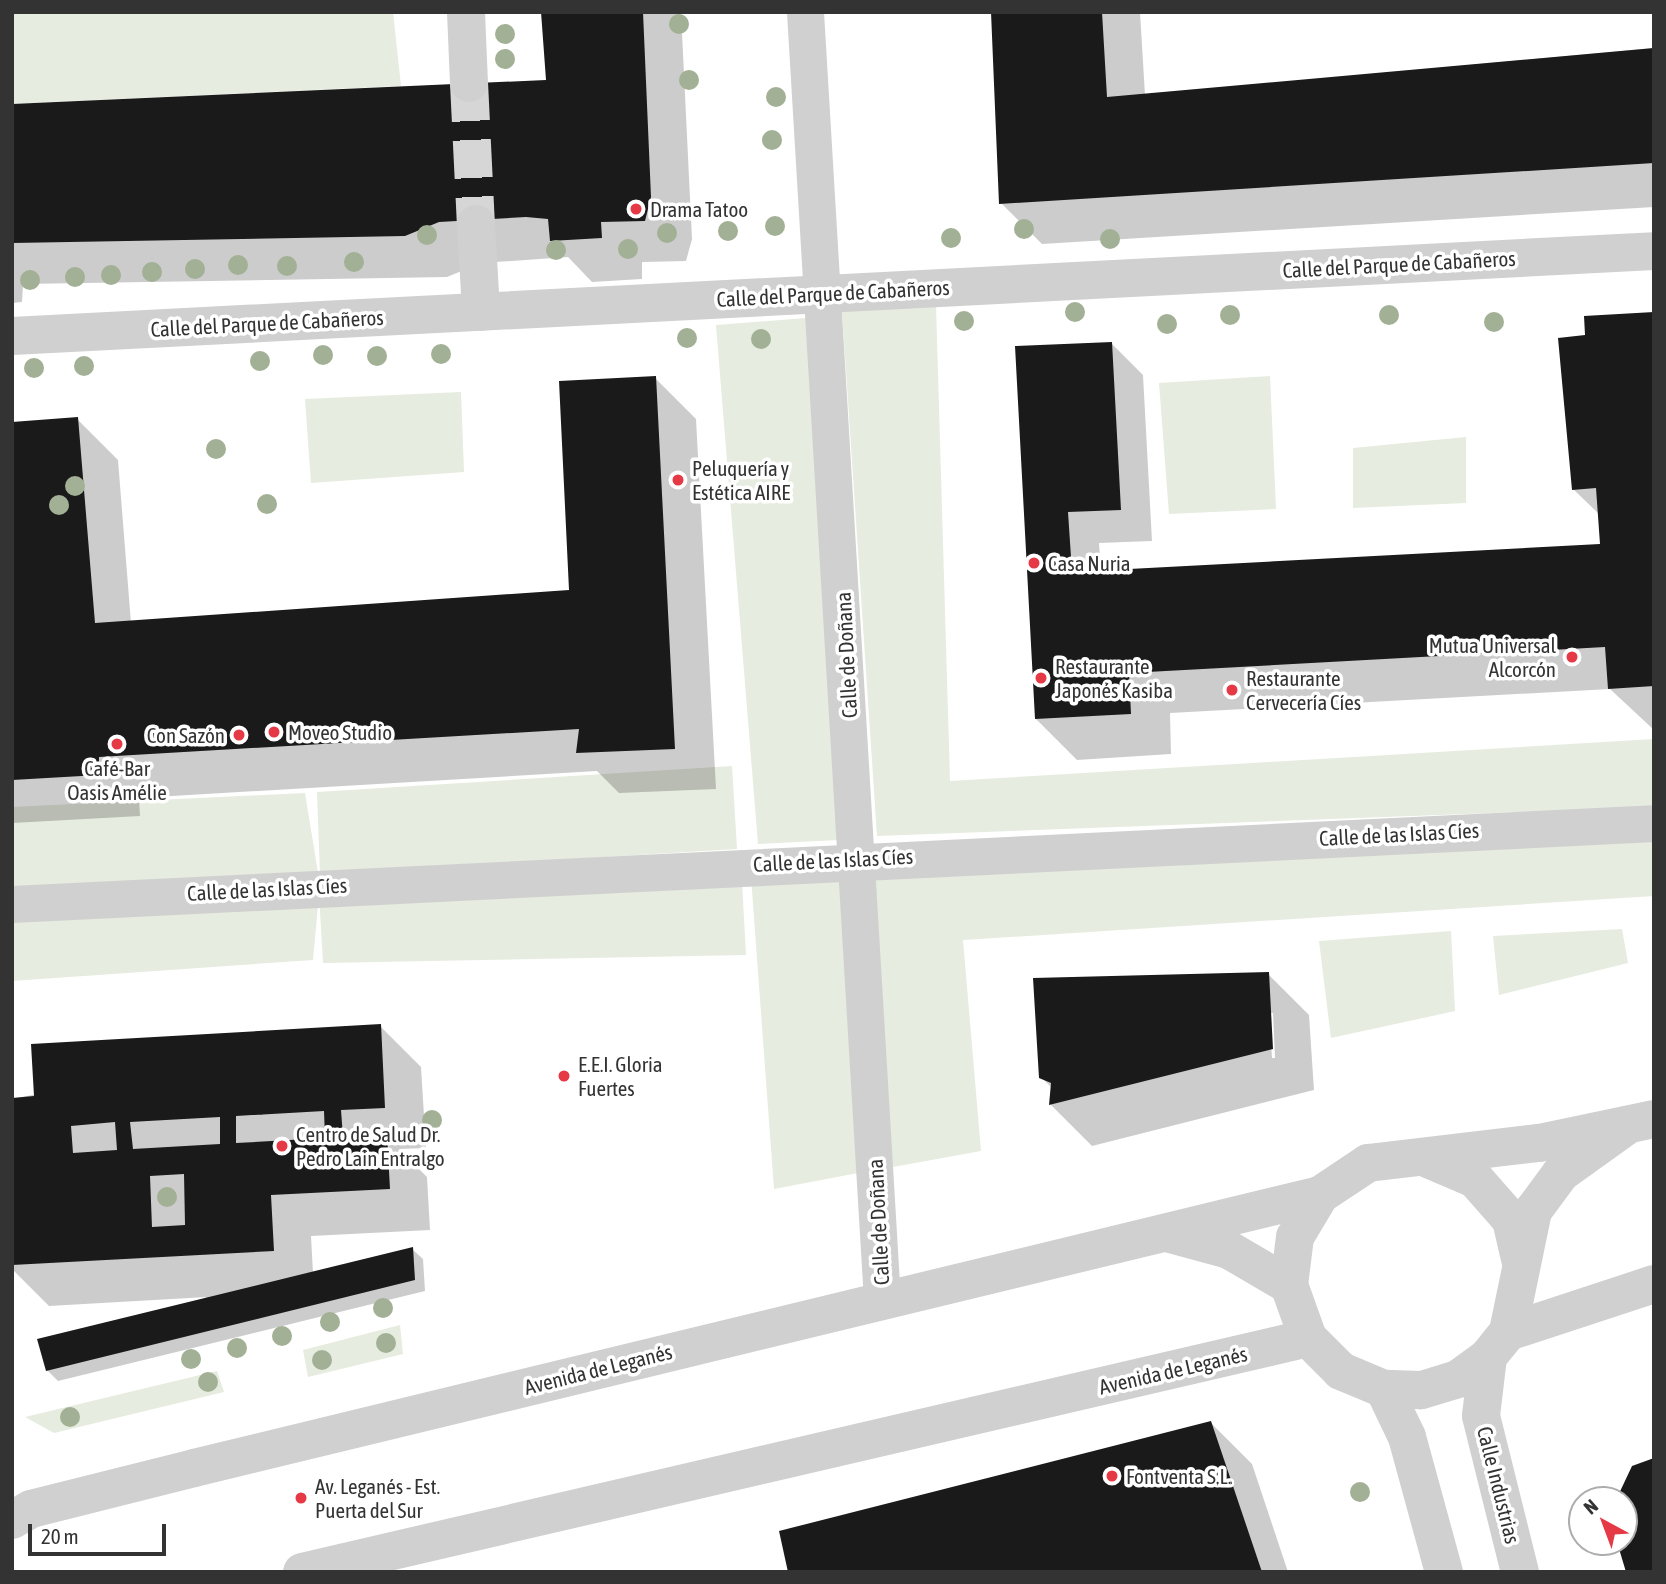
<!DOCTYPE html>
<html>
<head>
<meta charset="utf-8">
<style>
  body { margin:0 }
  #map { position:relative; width:1666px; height:1584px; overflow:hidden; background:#fff; font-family:"Asap Condensed",sans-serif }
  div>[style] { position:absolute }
  .green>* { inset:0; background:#e6ecdf }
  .shadow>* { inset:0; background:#0003 }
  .building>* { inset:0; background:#1a1a1a }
  .minor-tunnel>* { height:38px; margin-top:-19px; transform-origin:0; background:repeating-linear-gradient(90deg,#d6d6d6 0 38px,transparent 0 57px) }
  .pedestrian>* { height:37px; margin:-18.5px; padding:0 18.5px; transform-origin:18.5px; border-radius:18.5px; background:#d0d0d0 }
  .minor>* { height:38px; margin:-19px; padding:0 19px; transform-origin:19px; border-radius:19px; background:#d0d0d0 }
  .tertiary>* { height:38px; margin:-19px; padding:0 19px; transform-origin:19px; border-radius:19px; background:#d0d0d0 }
  .trees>* { width:20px; height:20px; margin:-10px; border-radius:50%; background:#a2b095 }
  .dots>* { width:19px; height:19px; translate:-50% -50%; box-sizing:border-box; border:4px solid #fff; border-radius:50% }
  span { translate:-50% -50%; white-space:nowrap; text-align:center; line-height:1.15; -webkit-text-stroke:7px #fff; paint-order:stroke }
  .poi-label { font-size:21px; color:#333 }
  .left { translate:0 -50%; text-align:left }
  .right { translate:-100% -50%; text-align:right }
  .street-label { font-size:21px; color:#333 }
  .frame { position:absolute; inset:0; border:14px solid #333; pointer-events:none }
  .north { position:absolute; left:1568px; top:1486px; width:70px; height:70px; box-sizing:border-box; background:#fff; border:2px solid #adadad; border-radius:50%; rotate:319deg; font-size:19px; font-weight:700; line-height:28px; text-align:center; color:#333 }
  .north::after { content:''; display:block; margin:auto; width:24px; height:32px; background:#e63946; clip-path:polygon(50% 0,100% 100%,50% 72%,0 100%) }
  .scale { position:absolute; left:28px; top:1524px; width:138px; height:32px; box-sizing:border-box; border:4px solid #333; border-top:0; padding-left:9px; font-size:21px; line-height:24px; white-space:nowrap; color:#333; -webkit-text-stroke:5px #fff; paint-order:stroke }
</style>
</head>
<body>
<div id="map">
  <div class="green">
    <i style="clip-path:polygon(12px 12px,393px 12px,401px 86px,12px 104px)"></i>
    <i style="clip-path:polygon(936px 305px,950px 781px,1654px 739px,1654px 807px,877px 836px,842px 311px)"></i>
    <i style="clip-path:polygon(806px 318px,838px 840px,758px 844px,716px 325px)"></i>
    <i style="clip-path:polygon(1270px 376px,1276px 509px,1169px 514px,1159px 383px)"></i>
    <i style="clip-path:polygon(461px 392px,464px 472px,311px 483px,305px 399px)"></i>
    <i style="clip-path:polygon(1466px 437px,1466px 503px,1353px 508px,1353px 448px)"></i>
    <i style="clip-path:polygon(732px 766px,737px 849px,320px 874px,317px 792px)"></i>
    <i style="clip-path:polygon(305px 793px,320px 885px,741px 864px,746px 955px,323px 963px,319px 894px,313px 960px,12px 981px,12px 807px)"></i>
    <i style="clip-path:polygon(1654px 834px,1654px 896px,963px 940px,981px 1151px,893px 1167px,863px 958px,877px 875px)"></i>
    <i style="clip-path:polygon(845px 872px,858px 1173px,774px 1189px,751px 877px)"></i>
    <i style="clip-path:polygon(1622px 929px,1628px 963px,1499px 995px,1493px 936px)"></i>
    <i style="clip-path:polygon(1451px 931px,1455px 1011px,1331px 1038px,1319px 941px)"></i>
    <i style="clip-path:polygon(400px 1325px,403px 1354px,308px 1377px,303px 1350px)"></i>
    <i style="clip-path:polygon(217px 1371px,224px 1392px,54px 1433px,25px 1417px)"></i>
  </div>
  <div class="shadow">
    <i style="clip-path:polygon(543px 12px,681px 12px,692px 239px,686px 261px,642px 262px,642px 279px,592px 282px,568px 257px,481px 263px,447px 277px,23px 284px,22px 302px,12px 303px,12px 105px,547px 81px)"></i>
    <i style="clip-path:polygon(992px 12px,1140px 12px,1145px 95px,1654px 48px,1654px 207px,1042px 244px,1001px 203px)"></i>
    <i style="clip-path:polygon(1654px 314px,1654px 730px,1610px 689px,1170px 713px,1171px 754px,1077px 760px,1036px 719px,1029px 574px,1111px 343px,1143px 375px,1152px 541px,1099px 543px,1101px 572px,1602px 545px,1600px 515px,1573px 489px,1587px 337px)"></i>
    <i style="clip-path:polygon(655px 378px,696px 419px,716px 789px,619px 793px,597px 771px,139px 798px,140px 816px,12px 823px,12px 424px,77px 419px,118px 460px,131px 623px,570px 592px)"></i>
    <i style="clip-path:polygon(evenodd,1268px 974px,1309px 1015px,1314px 1090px,1092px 1146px,1051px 1105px,1052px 1088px,1041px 1077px,1268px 974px,1269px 1013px,1273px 1013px,1275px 1058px,1272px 1058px,1269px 1013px)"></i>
    <i style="clip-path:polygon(380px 1026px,421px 1067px,426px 1148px,399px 1149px,427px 1177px,430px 1230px,311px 1236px,313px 1273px,412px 1249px,423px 1259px,425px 1291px,58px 1381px,47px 1370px,207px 1297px,49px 1306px,12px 1269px,12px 1099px)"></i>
    <i style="clip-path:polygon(1211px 1423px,1252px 1464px,1288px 1572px,790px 1572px)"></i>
  </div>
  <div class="building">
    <i style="clip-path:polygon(541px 12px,643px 12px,651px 197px,645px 221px,601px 222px,602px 238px,550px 241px,548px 219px,526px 217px,439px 222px,405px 236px,12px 243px,12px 104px,546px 80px)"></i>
    <i style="clip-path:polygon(991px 12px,1102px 12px,1107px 97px,1654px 48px,1654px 163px,999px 204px)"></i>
    <i style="clip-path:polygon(1654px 312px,1654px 686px,1608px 689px,1605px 647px,1129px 673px,1131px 714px,1035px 719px,1015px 346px,1112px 342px,1121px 510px,1068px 512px,1072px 572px,1600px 544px,1596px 488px,1572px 490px,1558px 338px,1585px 335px,1584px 316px)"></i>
    <i style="clip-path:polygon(656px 376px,675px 749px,576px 753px,579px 729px,99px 757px,99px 775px,12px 780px,12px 422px,78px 417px,95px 623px,569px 590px,559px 381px)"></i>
    <i style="clip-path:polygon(1269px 972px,1273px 1049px,1049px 1105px,1051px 1083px,1039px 1078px,1033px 978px)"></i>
    <i style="clip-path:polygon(evenodd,381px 1024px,385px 1108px,341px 1110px,343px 1137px,387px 1134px,390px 1189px,271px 1195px,274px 1251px,12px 1265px,12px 1098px,34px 1096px,31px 1044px,381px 1024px,324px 1111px,325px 1138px,236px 1143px,236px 1116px,324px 1111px,381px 1024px,220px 1117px,220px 1144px,133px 1149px,130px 1122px,220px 1117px,381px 1024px,115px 1122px,117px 1150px,73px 1153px,71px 1126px,115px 1122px,381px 1024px,184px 1174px,185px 1225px,152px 1227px,150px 1176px,184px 1174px)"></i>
    <i style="clip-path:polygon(413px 1247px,415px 1280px,46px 1371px,37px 1339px)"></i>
    <i style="clip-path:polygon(1211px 1421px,1262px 1572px,788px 1572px,779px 1531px)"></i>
    <i style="clip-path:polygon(1654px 1458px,1654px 1572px,1626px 1572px,1617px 1542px,1624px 1542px,1624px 1500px,1616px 1500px,1632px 1466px)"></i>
  </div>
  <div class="minor-tunnel">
    <i style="left:469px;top:83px;width:141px;rotate:87.2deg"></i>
  </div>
  <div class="pedestrian">
    <i style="left:805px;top:12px;width:1289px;rotate:86.58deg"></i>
    <i style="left:12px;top:904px;width:1644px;rotate:-2.82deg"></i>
  </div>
  <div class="minor">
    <i style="left:466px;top:12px;width:71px;rotate:87.6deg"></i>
    <i style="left:476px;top:224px;width:88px;rotate:86.7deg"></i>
    <i style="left:12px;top:336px;width:1644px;rotate:-2.96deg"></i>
    <i style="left:1508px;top:1332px;width:154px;rotate:-18.2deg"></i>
    <i style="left:1488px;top:1357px;width:59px;rotate:96.8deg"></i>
    <i style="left:1481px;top:1416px;width:161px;rotate:76deg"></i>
    <i style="left:1384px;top:1389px;width:53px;rotate:64.4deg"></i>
    <i style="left:1407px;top:1437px;width:140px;rotate:74.7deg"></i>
    <i style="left:302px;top:1572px;width:1033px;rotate:-13.09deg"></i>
  </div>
  <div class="tertiary">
    <i style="left:1625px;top:1127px;width:79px;rotate:144.3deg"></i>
    <i style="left:1561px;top:1173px;width:47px;rotate:126.4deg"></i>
    <i style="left:1533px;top:1211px;width:124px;rotate:101.7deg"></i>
    <i style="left:1508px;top:1332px;width:32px;rotate:129deg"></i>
    <i style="left:1488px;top:1357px;width:37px;rotate:144deg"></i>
    <i style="left:1458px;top:1379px;width:39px;rotate:163deg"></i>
    <i style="left:1421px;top:1390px;width:37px;rotate:-178deg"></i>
    <i style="left:1384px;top:1389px;width:47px;rotate:-157.3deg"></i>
    <i style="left:1341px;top:1371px;width:47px;rotate:-135deg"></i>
    <i style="left:1308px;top:1338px;width:56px;rotate:-109.7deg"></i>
    <i style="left:1289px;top:1285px;width:48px;rotate:-82.9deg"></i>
    <i style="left:1295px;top:1237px;width:49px;rotate:-59.2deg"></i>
    <i style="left:1320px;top:1195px;width:58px;rotate:-33.7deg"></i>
    <i style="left:1368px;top:1163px;width:172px;rotate:-6.7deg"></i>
    <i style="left:1539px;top:1143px;width:117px;rotate:-11.8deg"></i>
    <i style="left:1428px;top:1159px;width:51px;rotate:23.1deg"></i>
    <i style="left:1475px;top:1179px;width:55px;rotate:48.7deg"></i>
    <i style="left:1511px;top:1220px;width:44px;rotate:76.9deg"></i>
    <i style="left:1170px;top:1234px;width:61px;rotate:15.2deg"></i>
    <i style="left:1229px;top:1250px;width:69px;rotate:30.3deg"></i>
    <i style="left:12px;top:1520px;width:22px;rotate:-30deg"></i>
    <i style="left:31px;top:1509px;width:168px;rotate:-14.1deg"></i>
    <i style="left:194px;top:1468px;width:1159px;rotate:-13.63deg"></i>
  </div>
  <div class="trees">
    <i style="left:679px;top:24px"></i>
    <i style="left:505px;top:34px"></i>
    <i style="left:505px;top:59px"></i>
    <i style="left:689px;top:80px"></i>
    <i style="left:776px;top:97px"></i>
    <i style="left:772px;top:140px"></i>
    <i style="left:775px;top:226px"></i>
    <i style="left:1024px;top:229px"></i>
    <i style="left:728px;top:231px"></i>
    <i style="left:667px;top:233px"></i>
    <i style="left:427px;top:235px"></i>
    <i style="left:951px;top:238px"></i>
    <i style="left:1110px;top:239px"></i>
    <i style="left:628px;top:249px"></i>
    <i style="left:556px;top:250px"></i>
    <i style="left:354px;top:262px"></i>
    <i style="left:238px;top:265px"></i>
    <i style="left:287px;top:266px"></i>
    <i style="left:195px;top:269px"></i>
    <i style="left:152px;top:272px"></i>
    <i style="left:111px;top:275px"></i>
    <i style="left:75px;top:277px"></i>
    <i style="left:30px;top:280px"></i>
    <i style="left:1075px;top:312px"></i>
    <i style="left:1230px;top:315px"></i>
    <i style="left:1389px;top:315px"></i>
    <i style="left:964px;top:321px"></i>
    <i style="left:1494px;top:322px"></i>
    <i style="left:1167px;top:324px"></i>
    <i style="left:687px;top:338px"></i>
    <i style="left:761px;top:339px"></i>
    <i style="left:441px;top:354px"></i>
    <i style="left:323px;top:355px"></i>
    <i style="left:377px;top:356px"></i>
    <i style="left:260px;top:361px"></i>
    <i style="left:84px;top:366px"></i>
    <i style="left:34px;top:368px"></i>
    <i style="left:216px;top:449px"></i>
    <i style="left:75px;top:486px"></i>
    <i style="left:267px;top:504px"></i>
    <i style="left:59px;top:505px"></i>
    <i style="left:432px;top:1120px"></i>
    <i style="left:167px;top:1197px"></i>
    <i style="left:383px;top:1308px"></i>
    <i style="left:330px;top:1322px"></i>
    <i style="left:282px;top:1336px"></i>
    <i style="left:386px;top:1343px"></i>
    <i style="left:237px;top:1348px"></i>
    <i style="left:191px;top:1359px"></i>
    <i style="left:322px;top:1360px"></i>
    <i style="left:208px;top:1382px"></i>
    <i style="left:70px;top:1417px"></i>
    <i style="left:1360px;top:1492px"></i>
  </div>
  <div class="dots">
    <i style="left:636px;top:209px;background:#e63946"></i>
    <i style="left:678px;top:480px;background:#e63946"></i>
    <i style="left:1034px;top:563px;background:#e63946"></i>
    <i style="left:1572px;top:657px;background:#e63946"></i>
    <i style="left:1041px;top:678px;background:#e63946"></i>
    <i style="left:1232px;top:690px;background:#e63946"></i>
    <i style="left:274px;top:732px;background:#e63946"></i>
    <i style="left:239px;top:735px;background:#e63946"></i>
    <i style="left:117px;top:744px;background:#e63946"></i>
    <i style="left:564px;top:1076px;background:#e63946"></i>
    <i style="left:282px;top:1146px;background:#e63946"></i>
    <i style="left:1112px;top:1476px;background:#e63946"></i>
    <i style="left:301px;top:1498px;background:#e63946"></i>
  </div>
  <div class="poi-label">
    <span class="left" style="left:650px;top:209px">Drama Tatoo</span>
    <span class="left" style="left:692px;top:480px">Peluquería y<br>Estética AIRE</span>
    <span class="left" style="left:1048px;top:563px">Casa Nuria</span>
    <span class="right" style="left:1556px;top:657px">Mutua Universal<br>Alcorcón</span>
    <span class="left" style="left:1055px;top:678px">Restaurante<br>Japonés Kasiba</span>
    <span class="left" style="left:1246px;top:690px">Restaurante<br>Cervecería Cíes</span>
    <span class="left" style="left:288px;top:732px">Moveo Studio</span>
    <span class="right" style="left:225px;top:735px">Con Sazón</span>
    <span style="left:117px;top:780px">Café-Bar<br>Oasis Amélie</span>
    <span class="left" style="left:578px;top:1076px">E.E.I. Gloria<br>Fuertes</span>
    <span class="left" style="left:296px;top:1146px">Centro de Salud Dr.<br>Pedro Lain Entralgo</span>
    <span class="left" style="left:1126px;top:1476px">Fontventa S.L.</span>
    <span class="left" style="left:315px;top:1498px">Av. Leganés - Est.<br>Puerta del Sur</span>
  </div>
  <div class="street-label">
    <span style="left:1399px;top:264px;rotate:-3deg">Calle del Parque de Cabañeros</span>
    <span style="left:833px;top:293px;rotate:-3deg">Calle del Parque de Cabañeros</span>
    <span style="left:267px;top:323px;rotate:-3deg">Calle del Parque de Cabañeros</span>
    <span style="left:846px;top:655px;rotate:-93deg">Calle de Doñana</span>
    <span style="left:1399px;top:834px;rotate:-3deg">Calle de las Islas Cíes</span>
    <span style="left:833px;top:860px;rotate:-3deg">Calle de las Islas Cíes</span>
    <span style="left:267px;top:889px;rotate:-3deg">Calle de las Islas Cíes</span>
    <span style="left:878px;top:1222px;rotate:-93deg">Calle de Doñana</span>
    <span style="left:598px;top:1369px;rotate:-14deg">Avenida de Leganés</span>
    <span style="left:1173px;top:1370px;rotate:-13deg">Avenida de Leganés</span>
    <span style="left:1499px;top:1485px;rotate:76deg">Calle Industrias</span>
  </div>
  <div class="frame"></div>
  <div class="north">N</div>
  <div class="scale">20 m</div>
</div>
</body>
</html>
